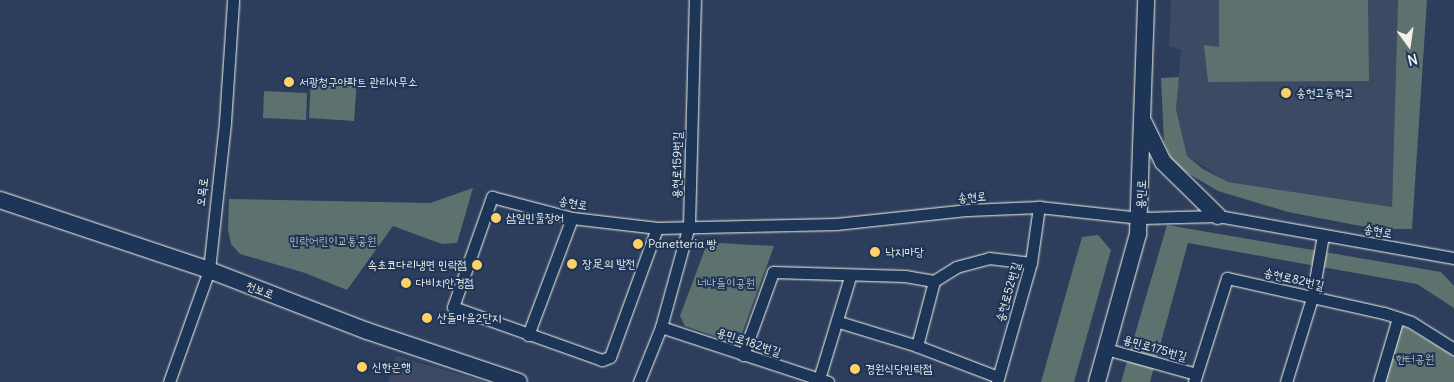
<!DOCTYPE html>
<html>
<head>
<meta charset="utf-8">
<style>
  body { margin:0 }
  #map { position:relative; width:1454px; height:382px; overflow:hidden; background:#2c3e5c; font-family:Delius,"LXGW WenKai TC","Poor Story",sans-serif }
  div>[style] { position:absolute }
  .built>* { inset:0; background:#3e4963 }
  .green>* { inset:0; background:#5d726e }
  .roads { filter:drop-shadow(0 0 1px #f4f1e8) drop-shadow(0 0 1px #f4f1e8) }
  .street>* { height:11px; margin:-5.5px; padding:0 5.5px; transform-origin:5.5px; border-radius:5.5px; background:#1d3557 }
  .secondary>* { height:16px; margin:-8px; padding:0 8px; transform-origin:8px; border-radius:8px; background:#1d3557 }
  .dots>* { width:14px; height:14px; translate:-50% -50%; box-sizing:border-box; border:2px solid #1d3557; border-radius:50% }
  span { translate:-50% -50%; white-space:nowrap; text-align:center; line-height:1.15; -webkit-text-stroke:4px #1d3557; paint-order:stroke }
  .poi-label { font-size:12px; color:#f4f1e8 }
  .left { translate:0 -50%; text-align:left }
  .right { translate:-100% -50%; text-align:right }
  .street-label { font-size:12px; color:#f4f1e8 }
  .park-label { font-size:12px; color:#b8beb7 }
  .north { position:absolute; left:1384px; top:20px; width:50px; height:50px; -webkit-text-stroke:4px #1d3557; paint-order:stroke; rotate:166deg; font-size:14px; font-weight:700; line-height:20px; text-align:center; color:#f4f1e8 }
  .north::after { content:''; display:block; margin:auto; width:18px; height:22px; background:#f4f1e8; clip-path:polygon(50% 0,100% 100%,50% 72%,0 100%) }
</style>
</head>
<body>
<div id="map">
  <div class="built">
    <i style="clip-path:polygon(1171px 0,1398px 0,1392px 207px,1228px 182px,1187px 156px,1176px 109px,1181px 50px,1169px 46px)"></i>
    <i style="clip-path:polygon(396px 356px,487px 382px,388px 382px)"></i>
  </div>
  <div class="green">
    <i style="clip-path:polygon(1219px 0,1368px 0,1369px 81px,1208px 82px,1204px 45px,1219px 47px)"></i>
    <i style="clip-path:polygon(1398px 0,1427px 0,1412px 229px,1376px 229px,1288px 212px,1218px 191px,1174px 165px,1164px 142px,1161px 78px,1179px 77px,1176px 109px,1187px 156px,1203px 169px,1228px 182px,1392px 207px)"></i>
    <i style="clip-path:polygon(311px 78px,357px 80px,354px 121px,309px 118px)"></i>
    <i style="clip-path:polygon(264px 91px,307px 93px,306px 120px,263px 118px)"></i>
    <i style="clip-path:polygon(473px 188px,457px 243px,442px 244px,393px 226px,347px 290px,305px 273px,240px 254px,231px 244px,228px 230px,229px 199px,430px 203px)"></i>
    <i style="clip-path:polygon(1167px 225px,1441px 272px,1454px 286px,1454px 308px,1417px 284px,1188px 243px,1150px 382px,1121px 382px)"></i>
    <i style="clip-path:polygon(1098px 235px,1111px 250px,1074px 382px,1041px 382px,1082px 237px)"></i>
    <i style="clip-path:polygon(718px 243px,774px 246px,741px 336px,732px 342px,685px 326px,680px 316px,705px 249px)"></i>
    <i style="clip-path:polygon(1402px 325px,1454px 356px,1454px 382px,1384px 382px)"></i>
  </div>
  <div class="roads">
    <div class="street">
      <i style="left:657px;top:228px;width:137px;rotate:110deg"></i>
      <i style="left:610px;top:357px;width:9px;rotate:159deg"></i>
      <i style="left:602px;top:360px;width:158px;rotate:-160.4deg"></i>
      <i style="left:453px;top:307px;width:117px;rotate:-70.5deg"></i>
      <i style="left:492px;top:197px;width:83px;rotate:14.7deg"></i>
      <i style="left:572px;top:218px;width:86px;rotate:6.7deg"></i>
      <i style="left:657px;top:228px;width:179px;rotate:-1.3deg"></i>
      <i style="left:836px;top:224px;width:133px;rotate:-6.1deg"></i>
      <i style="left:968px;top:210px;width:71px;rotate:-2.4deg"></i>
      <i style="left:1039px;top:207px;width:102px;rotate:6.2deg"></i>
      <i style="left:1140px;top:218px;width:78px;rotate:-1.5deg"></i>
      <i style="left:1218px;top:216px;width:240px;rotate:10.1deg"></i>
      <i style="left:839px;top:322px;width:82px;rotate:17.1deg"></i>
      <i style="left:917px;top:346px;width:87px;rotate:20.9deg"></i>
      <i style="left:661px;top:327px;width:176px;rotate:18.2deg"></i>
      <i style="left:528px;top:335px;width:125px;rotate:-69.4deg"></i>
      <i style="left:917px;top:346px;width:67px;rotate:-75.3deg"></i>
      <i style="left:1106px;top:349px;width:93px;rotate:15.5deg"></i>
      <i style="left:743px;top:355px;width:88px;rotate:-70.1deg"></i>
      <i style="left:773px;top:272px;width:132px;rotate:1.7deg"></i>
      <i style="left:905px;top:276px;width:29px;rotate:10deg"></i>
      <i style="left:934px;top:281px;width:26px;rotate:-32deg"></i>
      <i style="left:956px;top:267px;width:34px;rotate:-15deg"></i>
      <i style="left:989px;top:258px;width:42px;rotate:6.8deg"></i>
      <i style="left:819px;top:379px;width:107px;rotate:-73.1deg"></i>
      <i style="left:169px;top:382px;width:119px;rotate:-70.3deg"></i>
      <i style="left:209px;top:270px;width:149px;rotate:-83.8deg"></i>
      <i style="left:225px;top:122px;width:122px;rotate:-86.2deg"></i>
      <i style="left:639px;top:382px;width:59px;rotate:-68.2deg"></i>
      <i style="left:661px;top:327px;width:106px;rotate:-74.6deg"></i>
      <i style="left:689px;top:225px;width:225px;rotate:-88.5deg"></i>
      <i style="left:997px;top:382px;width:124px;rotate:-74.1deg"></i>
      <i style="left:1031px;top:263px;width:57px;rotate:-81.9deg"></i>
      <i style="left:1194px;top:382px;width:109px;rotate:-72.4deg"></i>
      <i style="left:1227px;top:278px;width:161px;rotate:12.6deg"></i>
      <i style="left:1384px;top:313px;width:28px;rotate:18deg"></i>
      <i style="left:1411px;top:322px;width:51px;rotate:32.1deg"></i>
      <i style="left:1286px;top:382px;width:88px;rotate:-72.8deg"></i>
      <i style="left:1312px;top:298px;width:64px;rotate:-80.1deg"></i>
      <i style="left:1379px;top:382px;width:67px;rotate:-73.5deg"></i>
    </div>
    <div class="secondary">
      <i style="left:1144px;top:123px;width:43px;rotate:64deg"></i>
      <i style="left:1163px;top:162px;width:77px;rotate:44.5deg"></i>
      <i style="left:0;top:200px;width:220px;rotate:18.5deg"></i>
      <i style="left:209px;top:270px;width:169px;rotate:21.1deg"></i>
      <i style="left:367px;top:331px;width:160px;rotate:18.5deg"></i>
      <i style="left:1097px;top:382px;width:154px;rotate:-74.5deg"></i>
      <i style="left:1138px;top:234px;width:234px;rotate:-88deg"></i>
    </div>
  </div>
  <div class="dots">
    <i style="left:289px;top:82px;background:#ffd166"></i>
    <i style="left:1286px;top:93px;background:#ffd166"></i>
    <i style="left:496px;top:218px;background:#ffd166"></i>
    <i style="left:638px;top:244px;background:#ffd166"></i>
    <i style="left:875px;top:252px;background:#ffd166"></i>
    <i style="left:572px;top:264px;background:#ffd166"></i>
    <i style="left:477px;top:265px;background:#ffd166"></i>
    <i style="left:406px;top:283px;background:#ffd166"></i>
    <i style="left:427px;top:318px;background:#ffd166"></i>
    <i style="left:362px;top:367px;background:#ffd166"></i>
    <i style="left:855px;top:369px;background:#ffd166"></i>
  </div>
  <div class="poi-label">
    <span class="left" style="left:299px;top:82px">서광청구아파트 관리사무소</span>
    <span class="left" style="left:1296px;top:93px">송현고등학교</span>
    <span class="left" style="left:506px;top:218px">삼일민물장어</span>
    <span class="left" style="left:648px;top:244px">Panetteria 빵</span>
    <span class="left" style="left:885px;top:252px">낙지마당</span>
    <span class="left" style="left:582px;top:264px">장足의 발전</span>
    <span class="right" style="left:467px;top:265px">속초코다리냉면 민락점</span>
    <span class="left" style="left:416px;top:283px">다비치안경점</span>
    <span class="left" style="left:437px;top:318px">산들마을2단지</span>
    <span class="left" style="left:372px;top:367px">신한은행</span>
    <span class="left" style="left:865px;top:369px">경원식당민락점</span>
  </div>
  <div class="street-label">
    <span style="left:677px;top:165px;rotate:-89deg">용현로159번길</span>
    <span style="left:202px;top:192px;rotate:-83deg">오목로</span>
    <span style="left:1141px;top:194px;rotate:-87deg">용민로</span>
    <span style="left:972px;top:197px;rotate:-4deg">송현로</span>
    <span style="left:573px;top:203px;rotate:11deg">송현로</span>
    <span style="left:1378px;top:231px;rotate:11deg">송현로</span>
    <span style="left:1294px;top:279px;rotate:13deg">송현로82번길</span>
    <span style="left:260px;top:290px;rotate:21deg">천보로</span>
    <span style="left:1008px;top:292px;rotate:-74deg">송현로52번길</span>
    <span style="left:749px;top:342px;rotate:18deg">용민로182번길</span>
    <span style="left:1155px;top:348px;rotate:16deg">용민로175번길</span>
  </div>
  <div class="park-label">
    <span style="left:333px;top:241px">민락어린이교통공원</span>
    <span style="left:726px;top:283px">너나들이공원</span>
    <span style="left:1415px;top:359px">한터공원</span>
  </div>
  <div class="north">N</div>
</div>
</body>
</html>
